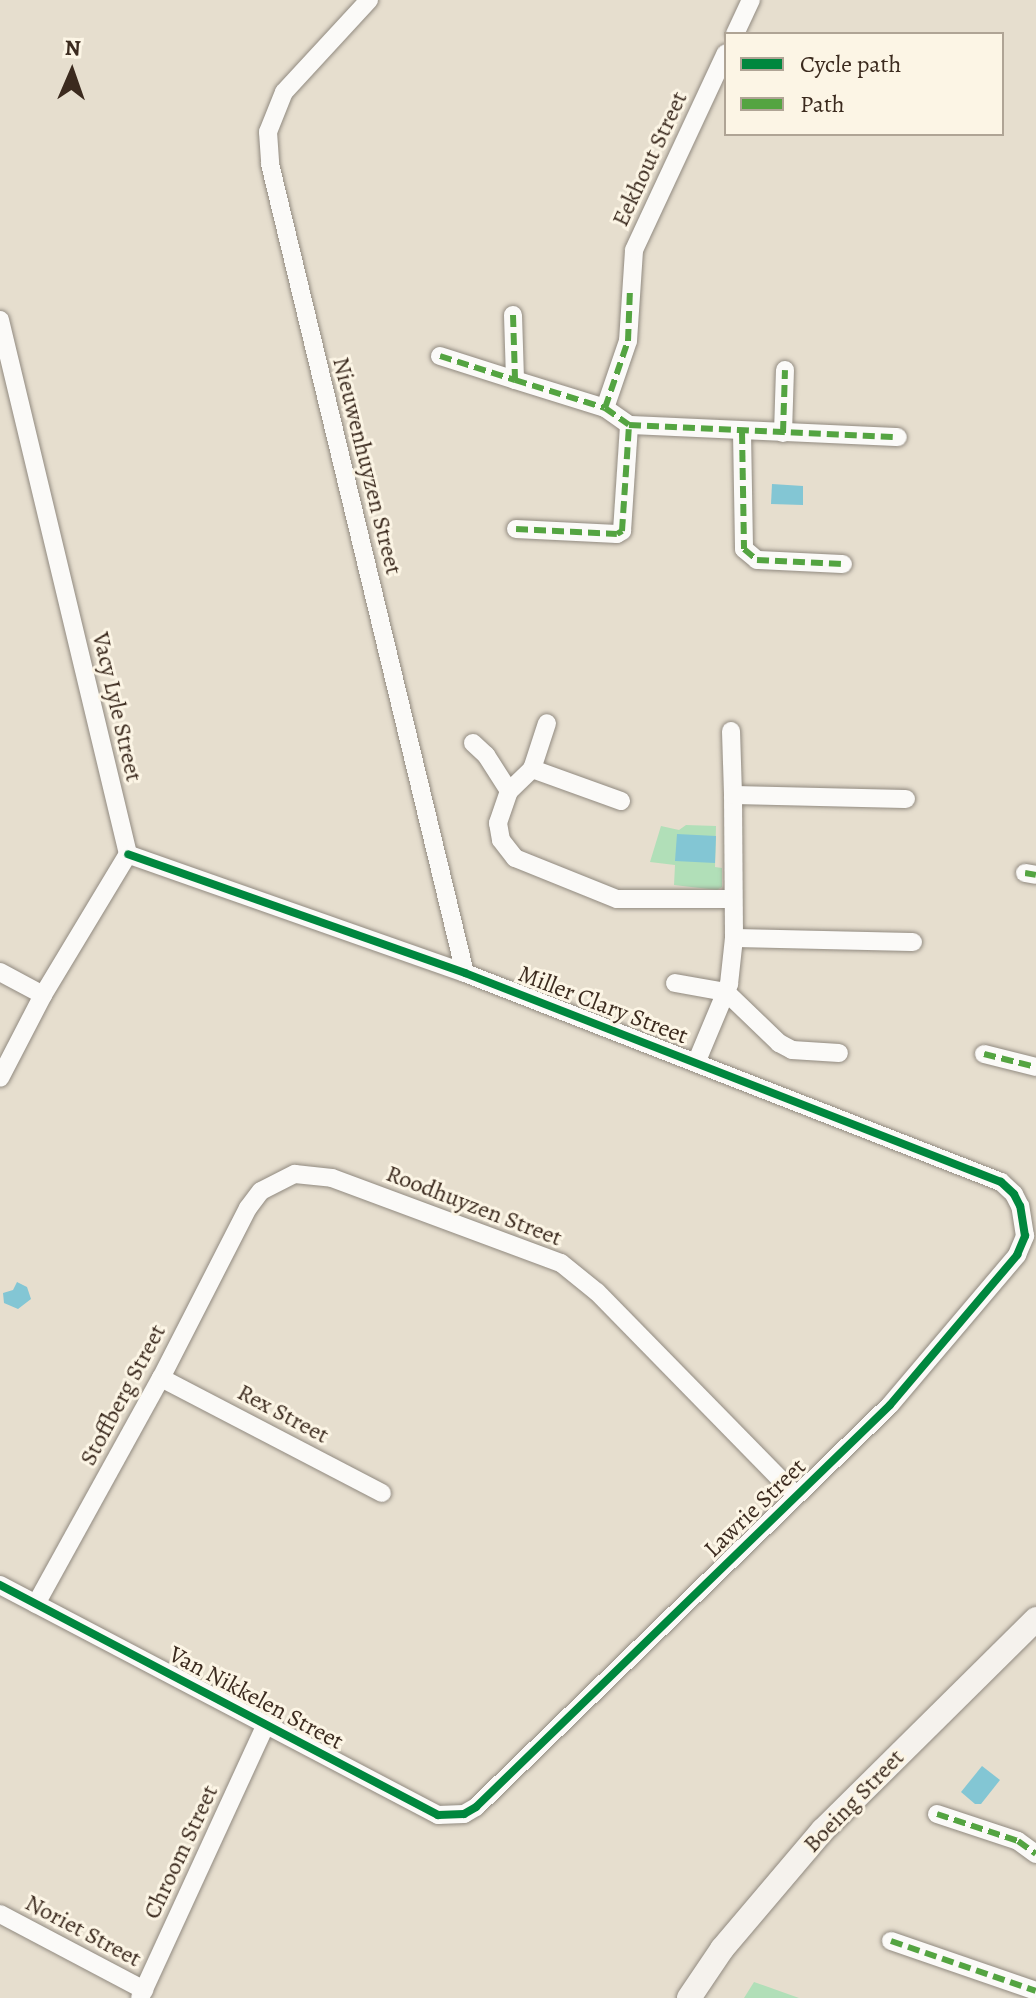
<!DOCTYPE html>
<html>
<head>
<meta charset="utf-8">
<style>
  body { margin:0 }
  #map { position:relative; width:1036px; height:1998px; overflow:hidden; background:#e6dece; font-family:Alegreya,serif }
  div>[style] { position:absolute }
  .green>* { inset:0; background:#b1dfb8 }
  .water>* { inset:0; background:#83c6d4 }
  .roads { filter:drop-shadow(0 0 2px #918a80) drop-shadow(0 0 2px #918a80) }
  .minor>* { height:18px; margin:-9px; padding:0 9px; transform-origin:9px; border-radius:9px; background:#fbfaf8 }
  .secondary>* { height:24px; margin:-12px; padding:0 12px; transform-origin:12px; border-radius:12px; background:#f5f2ed }
  .quiet>* { height:6px; margin-top:-3px; transform-origin:0; background:repeating-linear-gradient(90deg,#54a441 0 12px,transparent 0 18px) }
  .cycleway>* { height:8px; margin:-4px; padding:0 4px; transform-origin:4px; border-radius:4px; background:#00873e }
  span { translate:-50% -50%; white-space:nowrap; text-align:center; line-height:1.15; -webkit-text-stroke:6px #fcf5e5; paint-order:stroke }
  .street-label { font-size:24px; color:#3b2a1e }
  .legend { position:absolute; left:724px; top:32px; width:280px; height:104px; box-sizing:border-box; background:#fcf5e5; border:2px solid #afa495; margin:0; padding:10px 14px; list-style:none; font-size:24px; color:#3b2a1e }
  .legend li { display:flex; align-items:center; gap:16px; height:40px }
  .legend b { width:40px; border:2px solid #afa495 }
  .north { position:absolute; left:32px; top:32px; width:80px; height:80px; -webkit-text-stroke:6px #fcf5e5; paint-order:stroke; rotate:2deg; font-size:22px; font-weight:700; line-height:32px; text-align:center; color:#3b2a1e }
  .north::after { content:''; display:block; margin:auto; width:28px; height:36px; background:#3b2a1e; clip-path:polygon(50% 0,100% 100%,50% 72%,0 100%) }
</style>
</head>
<body>
<div id="map">
  <div class="green">
    <i style="clip-path:polygon(686px 825px,716px 826px,715px 867px,722px 868px,722px 887px,717px 890px,674px 885px,675px 865px,650px 862px,661px 826px,679px 830px)"></i>
    <i style="clip-path:polygon(754px 1982px,799px 1998px,744px 1998px)"></i>
  </div>
  <div class="water">
    <i style="clip-path:polygon(772px 484px,803px 486px,803px 505px,771px 504px)"></i>
    <i style="clip-path:polygon(677px 834px,716px 836px,715px 863px,675px 861px)"></i>
    <i style="clip-path:polygon(17px 1282px,27px 1287px,31px 1299px,18px 1309px,4px 1303px,3px 1293px,13px 1290px)"></i>
    <i style="clip-path:polygon(982px 1766px,1000px 1780px,981px 1804px,975px 1804px,961px 1792px)"></i>
  </div>
  <div class="roads">
    <div class="minor">
      <i style="left:369px;top:0;width:125px;rotate:132.7deg"></i>
      <i style="left:284px;top:92px;width:43px;rotate:111.8deg"></i>
      <i style="left:268px;top:132px;width:32px;rotate:86deg"></i>
      <i style="left:270px;top:164px;width:832px;rotate:76.45deg"></i>
      <i style="left:735px;top:34px;width:38px;rotate:-65deg"></i>
      <i style="left:513px;top:315px;width:65px;rotate:88.2deg"></i>
      <i style="left:515px;top:380px;width:94px;rotate:17.3deg"></i>
      <i style="left:605px;top:408px;width:29px;rotate:35deg"></i>
      <i style="left:629px;top:425px;width:269px;rotate:2.6deg"></i>
      <i style="left:0;top:320px;width:549px;rotate:76.52deg"></i>
      <i style="left:128px;top:854px;width:165px;rotate:121.1deg"></i>
      <i style="left:43px;top:995px;width:93px;rotate:117.4deg"></i>
      <i style="left:440px;top:356px;width:79px;rotate:17.7deg"></i>
      <i style="left:605px;top:408px;width:71px;rotate:-71.1deg"></i>
      <i style="left:628px;top:341px;width:91px;rotate:-86.2deg"></i>
      <i style="left:634px;top:250px;width:217px;rotate:-65deg"></i>
      <i style="left:742px;top:432px;width:117px;rotate:89deg"></i>
      <i style="left:744px;top:549px;width:17px;rotate:40deg"></i>
      <i style="left:757px;top:560px;width:86px;rotate:2.7deg"></i>
      <i style="left:783px;top:433px;width:63px;rotate:-88.2deg"></i>
      <i style="left:516px;top:529px;width:101px;rotate:2.8deg"></i>
      <i style="left:617px;top:534px;width:6px;rotate:-31deg"></i>
      <i style="left:622px;top:531px;width:106px;rotate:-86.2deg"></i>
      <i style="left:731px;top:731px;width:64px;rotate:88.2deg"></i>
      <i style="left:473px;top:743px;width:18px;rotate:43deg"></i>
      <i style="left:486px;top:755px;width:43px;rotate:57.4deg"></i>
      <i style="left:532px;top:769px;width:48px;rotate:-71.9deg"></i>
      <i style="left:621px;top:801px;width:95px;rotate:-160.2deg"></i>
      <i style="left:532px;top:769px;width:32px;rotate:136deg"></i>
      <i style="left:509px;top:791px;width:34px;rotate:109deg"></i>
      <i style="left:498px;top:823px;width:17px;rotate:80deg"></i>
      <i style="left:501px;top:840px;width:23px;rotate:52deg"></i>
      <i style="left:515px;top:858px;width:110px;rotate:21.9deg"></i>
      <i style="left:617px;top:899px;width:116px"></i>
      <i style="left:1025px;top:873px;width:11px;rotate:10deg"></i>
      <i style="left:734px;top:938px;width:179px;rotate:1.3deg"></i>
      <i style="left:0;top:972px;width:49px;rotate:28.1deg"></i>
      <i style="left:675px;top:983px;width:52px;rotate:10deg"></i>
      <i style="left:726px;top:992px;width:74px;rotate:43.9deg"></i>
      <i style="left:779px;top:1043px;width:15px;rotate:28deg"></i>
      <i style="left:792px;top:1050px;width:47px;rotate:3.7deg"></i>
      <i style="left:984px;top:1054px;width:54px;rotate:14deg"></i>
      <i style="left:696px;top:1063px;width:86px;rotate:-67.3deg"></i>
      <i style="left:729px;top:984px;width:46px;rotate:-83.8deg"></i>
      <i style="left:734px;top:938px;width:143px;rotate:-90.4deg"></i>
      <i style="left:733px;top:795px;width:173px;rotate:1.3deg"></i>
      <i style="left:161px;top:1378px;width:249px;rotate:27.5deg"></i>
      <i style="left:0;top:1585px;width:495px;rotate:27.7deg"></i>
      <i style="left:438px;top:1815px;width:26px;rotate:-2deg"></i>
      <i style="left:464px;top:1814px;width:14px;rotate:-30deg"></i>
      <i style="left:476px;top:1807px;width:577px;rotate:-44.16deg"></i>
      <i style="left:890px;top:1405px;width:197px;rotate:-49.7deg"></i>
      <i style="left:1017px;top:1255px;width:21px;rotate:-67deg"></i>
      <i style="left:1025px;top:1236px;width:30px;rotate:-99deg"></i>
      <i style="left:1020px;top:1206px;width:13px;rotate:-117deg"></i>
      <i style="left:1014px;top:1194px;width:18px;rotate:-137deg"></i>
      <i style="left:1001px;top:1182px;width:575px;rotate:-158.7deg"></i>
      <i style="left:465px;top:973px;width:357px;rotate:-160.6deg"></i>
      <i style="left:36px;top:1604px;width:258px;rotate:-61.1deg"></i>
      <i style="left:161px;top:1378px;width:191px;rotate:-62.9deg"></i>
      <i style="left:248px;top:1208px;width:21px;rotate:-53deg"></i>
      <i style="left:261px;top:1191px;width:38px;rotate:-27deg"></i>
      <i style="left:295px;top:1174px;width:37px;rotate:6deg"></i>
      <i style="left:332px;top:1178px;width:244px;rotate:20.4deg"></i>
      <i style="left:561px;top:1263px;width:46px;rotate:38.9deg"></i>
      <i style="left:597px;top:1292px;width:284px;rotate:45.6deg"></i>
      <i style="left:937px;top:1814px;width:85px;rotate:18.4deg"></i>
      <i style="left:1018px;top:1841px;width:22px;rotate:36deg"></i>
      <i style="left:0;top:1914px;width:163px;rotate:27.8deg"></i>
      <i style="left:891px;top:1941px;width:153px;rotate:19deg"></i>
      <i style="left:140px;top:1998px;width:299px;rotate:-65.3deg"></i>
    </div>
    <div class="secondary">
      <i style="left:689px;top:1998px;width:59px;rotate:-56deg"></i>
      <i style="left:722px;top:1949px;width:156px;rotate:-49.7deg"></i>
      <i style="left:823px;top:1830px;width:300px;rotate:-44.7deg"></i>
    </div>
  </div>
  <div class="quiet">
    <i style="left:513px;top:315px;width:65px;rotate:88.2deg"></i>
    <i style="left:515px;top:380px;width:94px;rotate:17.3deg"></i>
    <i style="left:605px;top:408px;width:29px;rotate:35deg"></i>
    <i style="left:629px;top:425px;width:269px;rotate:2.6deg"></i>
    <i style="left:440px;top:356px;width:79px;rotate:17.7deg"></i>
    <i style="left:605px;top:408px;width:71px;rotate:-71.1deg"></i>
    <i style="left:628px;top:341px;width:53px;rotate:-87.8deg"></i>
    <i style="left:742px;top:432px;width:117px;rotate:89deg"></i>
    <i style="left:744px;top:549px;width:17px;rotate:40deg"></i>
    <i style="left:757px;top:560px;width:86px;rotate:2.7deg"></i>
    <i style="left:783px;top:433px;width:63px;rotate:-88.2deg"></i>
    <i style="left:516px;top:529px;width:101px;rotate:2.8deg"></i>
    <i style="left:617px;top:534px;width:6px;rotate:-31deg"></i>
    <i style="left:622px;top:531px;width:106px;rotate:-86.2deg"></i>
    <i style="left:1025px;top:873px;width:11px;rotate:10deg"></i>
    <i style="left:984px;top:1054px;width:54px;rotate:14deg"></i>
    <i style="left:937px;top:1814px;width:85px;rotate:18.4deg"></i>
    <i style="left:1018px;top:1841px;width:22px;rotate:36deg"></i>
    <i style="left:891px;top:1941px;width:153px;rotate:19deg"></i>
  </div>
  <div class="cycleway">
    <i style="left:0;top:1585px;width:495px;rotate:27.7deg"></i>
    <i style="left:438px;top:1815px;width:26px;rotate:-2deg"></i>
    <i style="left:464px;top:1814px;width:14px;rotate:-30deg"></i>
    <i style="left:476px;top:1807px;width:577px;rotate:-44.16deg"></i>
    <i style="left:890px;top:1405px;width:197px;rotate:-49.7deg"></i>
    <i style="left:1017px;top:1255px;width:21px;rotate:-67deg"></i>
    <i style="left:1025px;top:1236px;width:30px;rotate:-99deg"></i>
    <i style="left:1020px;top:1206px;width:13px;rotate:-117deg"></i>
    <i style="left:1014px;top:1194px;width:18px;rotate:-137deg"></i>
    <i style="left:1001px;top:1182px;width:575px;rotate:-158.7deg"></i>
    <i style="left:465px;top:973px;width:357px;rotate:-160.6deg"></i>
  </div>
  <div class="street-label">
    <span style="left:650px;top:159px;rotate:-65deg">Eekhout Street</span>
    <span style="left:367px;top:466px;rotate:76deg">Nieuwenhuyzen Street</span>
    <span style="left:117px;top:707px;rotate:77deg">Vacy Lyle Street</span>
    <span style="left:603px;top:1005px;rotate:21deg">Miller Clary Street</span>
    <span style="left:474px;top:1206px;rotate:21deg">Roodhuyzen Street</span>
    <span style="left:123px;top:1395px;rotate:-62deg">Stoffberg Street</span>
    <span style="left:283px;top:1414px;rotate:28deg">Rex Street</span>
    <span style="left:755px;top:1508px;rotate:-44deg">Lawrie Street</span>
    <span style="left:256px;top:1698px;rotate:28deg">Van Nikkelen Street</span>
    <span style="left:854px;top:1801px;rotate:-46deg">Boeing Street</span>
    <span style="left:181px;top:1852px;rotate:-65deg">Chroom Street</span>
    <span style="left:83px;top:1931px;rotate:28deg">Noriet Street</span>
  </div>
  <ul class="legend">
  <li><b style="height:10px;background:#00873e"></b>Cycle path</li>
  <li><b style="height:10px;background:#54a441"></b>Path</li>
  </ul>
  <div class="north">N</div>
</div>
</body>
</html>
